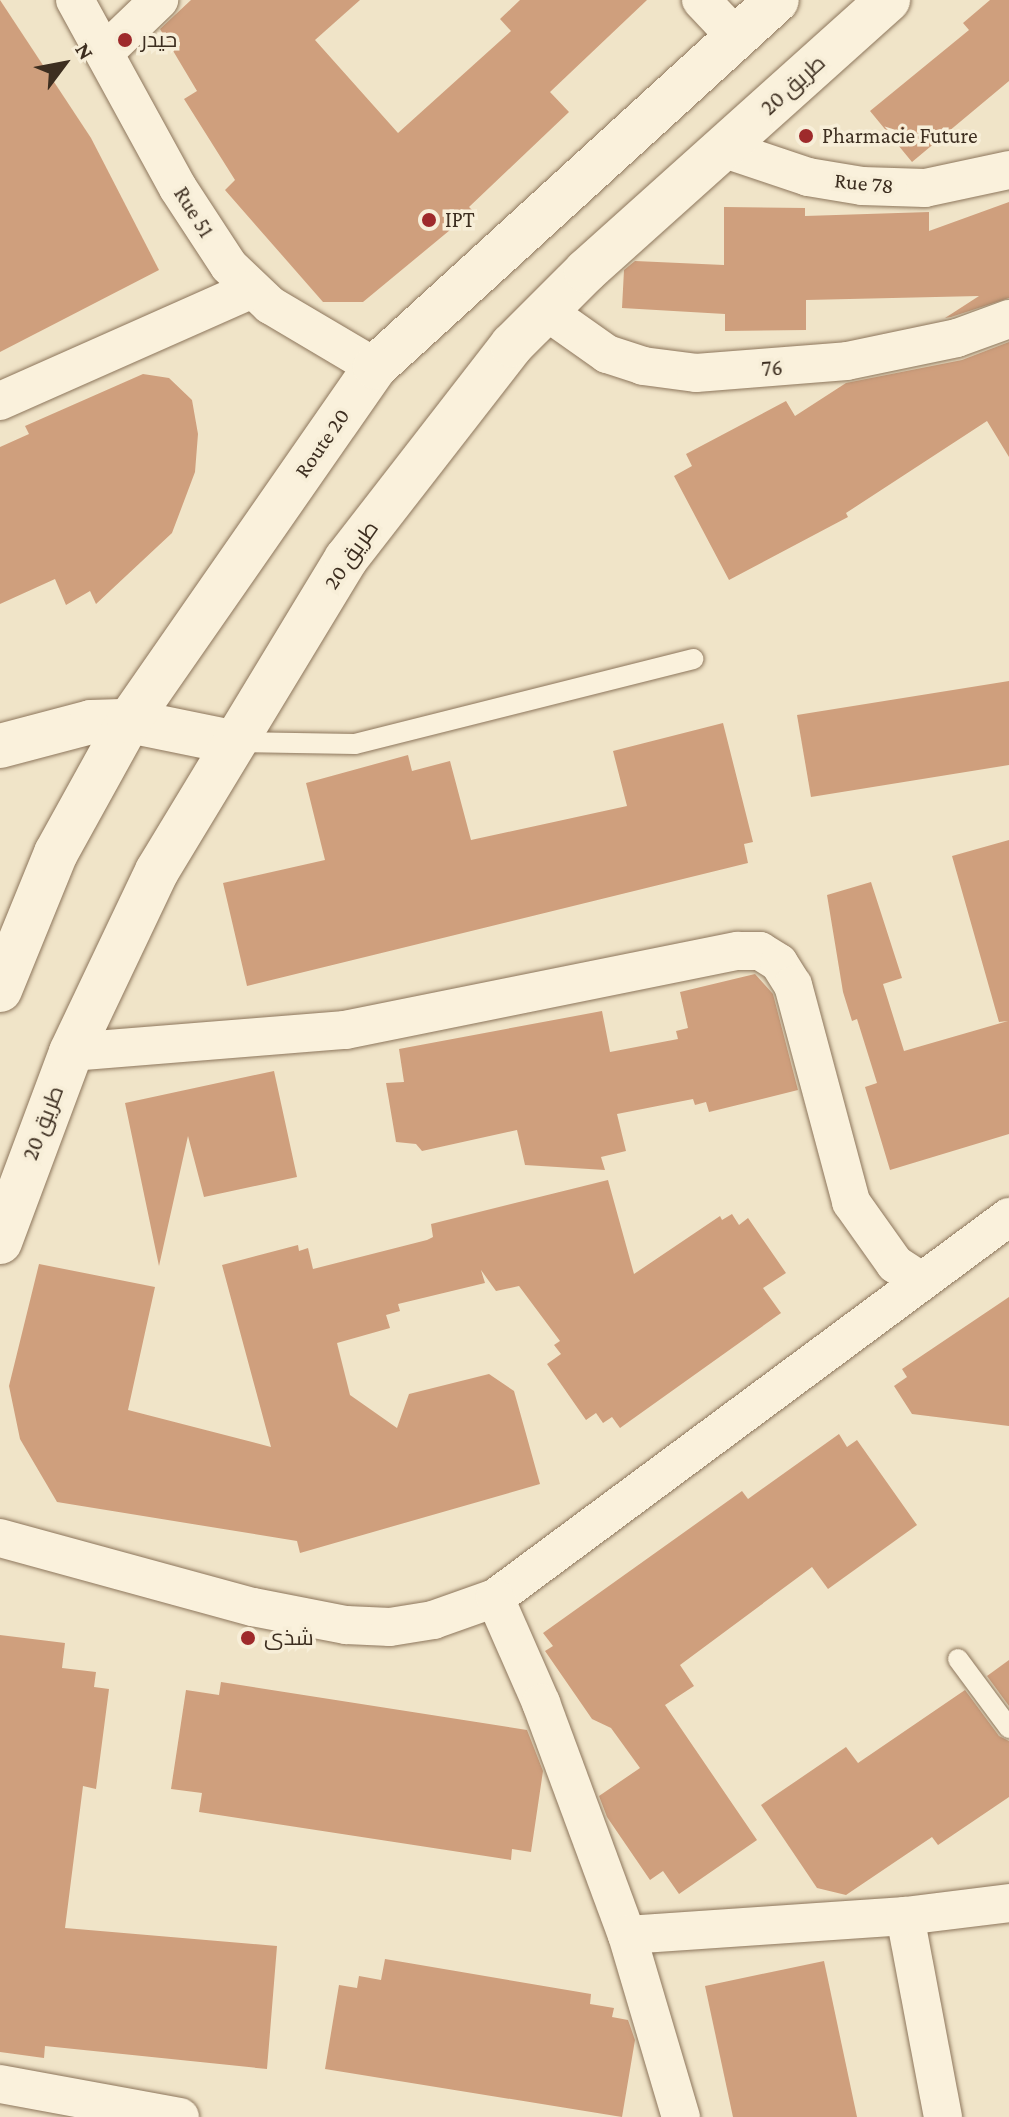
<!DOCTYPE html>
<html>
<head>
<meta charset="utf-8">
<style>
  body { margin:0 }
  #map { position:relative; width:1009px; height:2117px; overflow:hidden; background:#f0e4c8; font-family:"Crimson Pro",Cairo,serif }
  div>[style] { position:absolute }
  .building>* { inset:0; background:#cf9f7d }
  .roads { filter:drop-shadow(0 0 2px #8d765c) drop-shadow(0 0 2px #8d765c) }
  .service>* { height:20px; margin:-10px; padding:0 10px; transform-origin:10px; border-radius:10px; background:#faf1dc }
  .minor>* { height:38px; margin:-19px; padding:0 19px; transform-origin:19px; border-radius:19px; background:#faf1dc }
  .tertiary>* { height:44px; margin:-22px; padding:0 22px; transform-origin:22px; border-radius:22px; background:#faf1dc }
  .secondary>* { height:44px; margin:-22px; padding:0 22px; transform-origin:22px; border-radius:22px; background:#faf1dc }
  .dots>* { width:22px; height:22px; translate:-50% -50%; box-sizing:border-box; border:4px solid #f7eed8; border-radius:50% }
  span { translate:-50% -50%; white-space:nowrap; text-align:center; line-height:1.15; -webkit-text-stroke:7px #f7eed8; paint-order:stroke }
  .poi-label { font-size:22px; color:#3d2e20 }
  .left { translate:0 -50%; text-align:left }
  .street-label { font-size:22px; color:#3d2e20 }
  .north { position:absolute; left:24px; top:24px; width:80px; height:80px; -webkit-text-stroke:6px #f7eed8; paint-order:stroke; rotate:58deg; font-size:22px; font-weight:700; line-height:32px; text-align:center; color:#3d2e20 }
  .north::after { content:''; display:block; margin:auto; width:28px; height:36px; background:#3d2e20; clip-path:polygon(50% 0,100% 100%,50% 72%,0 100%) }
</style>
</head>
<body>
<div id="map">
  <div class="building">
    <i style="clip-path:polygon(0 0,91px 138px,159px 270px,0 352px)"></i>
    <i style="clip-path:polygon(191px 0,360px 0,315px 40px,398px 133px,511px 31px,500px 19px,520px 0,647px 0,550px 92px,569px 112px,469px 207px,473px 211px,363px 302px,323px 302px,225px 190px,235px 180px,184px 99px,197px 91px,160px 29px)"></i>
    <i style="clip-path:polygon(990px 0,1009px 0,1009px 81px,912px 162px,870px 111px,969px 30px,963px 23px)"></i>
    <i style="clip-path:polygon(1009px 202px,1009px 298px,951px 317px,945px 318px,979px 296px,806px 300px,806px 330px,725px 331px,725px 314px,622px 308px,624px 270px,635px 261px,724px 265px,724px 207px,805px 208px,805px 216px,929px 212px,929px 231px)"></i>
    <i style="clip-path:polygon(1009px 342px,1009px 457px,987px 421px,846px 513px,848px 517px,729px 580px,674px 476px,692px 466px,686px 454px,786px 401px,795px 416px,846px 383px,962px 360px)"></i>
    <i style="clip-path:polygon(143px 374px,169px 378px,192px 400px,198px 434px,195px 472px,172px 533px,96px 604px,90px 591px,66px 605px,55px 579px,0 604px,0 447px,29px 434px,25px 426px)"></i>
    <i style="clip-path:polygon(1009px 681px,1009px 765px,811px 797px,797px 715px)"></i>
    <i style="clip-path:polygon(723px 723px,753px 842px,744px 844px,748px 863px,247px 986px,223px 883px,325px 860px,306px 783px,408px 755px,412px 771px,450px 761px,471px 840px,627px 806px,613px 751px)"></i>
    <i style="clip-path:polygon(1009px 840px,1009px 1134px,890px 1170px,865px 1087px,877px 1083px,857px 1019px,852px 1021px,843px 992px,827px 895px,871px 882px,902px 978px,883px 984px,904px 1051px,1008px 1021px,999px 1022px,952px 856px)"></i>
    <i style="clip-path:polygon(755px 974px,773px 994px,798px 1090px,709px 1112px,706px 1102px,695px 1105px,693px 1099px,617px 1114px,626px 1151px,601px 1157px,605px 1170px,525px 1165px,517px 1130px,422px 1151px,416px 1144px,396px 1142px,386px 1083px,404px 1082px,399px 1049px,602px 1011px,610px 1052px,678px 1039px,676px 1031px,688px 1028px,680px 992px)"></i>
    <i style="clip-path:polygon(274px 1071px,297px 1177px,204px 1197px,188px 1136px,159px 1266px,125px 1103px)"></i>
    <i style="clip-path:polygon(608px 1180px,634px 1274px,720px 1216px,722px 1220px,732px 1214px,739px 1225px,748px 1218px,786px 1273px,763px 1288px,781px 1313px,620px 1428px,612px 1417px,603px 1423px,596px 1413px,586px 1420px,547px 1364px,561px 1354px,554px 1345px,560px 1341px,519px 1286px,496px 1291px,481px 1270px,485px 1283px,398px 1304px,400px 1311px,386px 1315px,390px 1328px,337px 1343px,350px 1395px,397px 1428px,409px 1394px,489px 1374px,514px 1391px,540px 1484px,300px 1553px,297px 1541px,57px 1502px,20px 1439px,9px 1386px,39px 1264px,155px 1287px,128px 1410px,271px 1447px,222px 1265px,298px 1245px,299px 1251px,308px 1248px,313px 1269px,427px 1240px,433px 1237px,431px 1224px)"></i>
    <i style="clip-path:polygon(1009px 1297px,1009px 1426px,912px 1414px,894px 1386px,907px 1377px,902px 1369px)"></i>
    <i style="clip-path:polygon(839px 1434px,847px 1447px,857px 1440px,917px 1525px,828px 1589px,812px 1567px,680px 1665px,694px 1686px,665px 1705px,757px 1840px,679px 1894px,663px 1871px,650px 1880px,607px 1817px,599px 1796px,640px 1768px,611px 1728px,592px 1719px,545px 1651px,553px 1646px,543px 1633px,742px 1491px,748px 1499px)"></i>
    <i style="clip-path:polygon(0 1635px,65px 1643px,62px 1668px,96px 1672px,94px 1687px,109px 1689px,96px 1789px,83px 1786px,65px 1928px,277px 1946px,267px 2069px,45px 2046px,44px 2058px,0 2052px)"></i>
    <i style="clip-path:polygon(1009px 1660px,1009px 1706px,987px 1676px)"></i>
    <i style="clip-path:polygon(221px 1682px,527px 1730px,543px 1771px,531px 1852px,512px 1849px,511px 1860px,199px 1812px,202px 1793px,171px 1789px,186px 1690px,219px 1695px)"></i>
    <i style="clip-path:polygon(965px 1690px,999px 1736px,1009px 1741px,1009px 1797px,938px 1845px,932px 1837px,846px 1895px,817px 1888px,761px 1805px,846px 1747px,858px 1763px)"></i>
    <i style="clip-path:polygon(385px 1959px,591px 1994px,590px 2004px,614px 2008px,612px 2017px,628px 2020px,635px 2040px,622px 2117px,325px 2069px,339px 1985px,357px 1988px,359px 1976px,381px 1980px)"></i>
    <i style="clip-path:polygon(824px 1961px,857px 2117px,733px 2117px,705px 1986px)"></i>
  </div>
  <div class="roads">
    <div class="service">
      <i style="left:236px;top:742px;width:119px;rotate:1deg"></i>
      <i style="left:355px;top:744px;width:349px;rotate:-14.1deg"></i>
      <i style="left:958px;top:1659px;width:86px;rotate:53.5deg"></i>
    </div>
    <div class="minor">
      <i style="left:75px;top:0;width:214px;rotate:61.3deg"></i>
      <i style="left:178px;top:188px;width:93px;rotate:56.8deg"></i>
      <i style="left:229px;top:266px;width:57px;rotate:43.6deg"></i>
      <i style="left:270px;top:305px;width:122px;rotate:30.6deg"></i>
      <i style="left:701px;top:0;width:50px;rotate:46.6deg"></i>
      <i style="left:106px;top:51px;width:74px;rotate:-43.9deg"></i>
      <i style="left:722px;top:148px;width:91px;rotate:18.6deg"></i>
      <i style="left:808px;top:177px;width:55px;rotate:9.5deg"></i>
      <i style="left:862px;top:186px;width:63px;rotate:1.8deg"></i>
      <i style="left:925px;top:188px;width:86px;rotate:-12.1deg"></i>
      <i style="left:546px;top:311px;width:75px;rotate:35.2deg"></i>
      <i style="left:607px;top:354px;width:38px;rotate:18deg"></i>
      <i style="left:643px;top:366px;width:53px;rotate:7.5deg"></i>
      <i style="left:696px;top:373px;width:151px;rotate:-4.5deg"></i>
      <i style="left:847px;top:361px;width:112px;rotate:-11.8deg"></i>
      <i style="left:957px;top:338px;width:55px;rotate:-20.1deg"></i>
      <i style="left:0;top:401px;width:274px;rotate:-23.9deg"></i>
      <i style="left:71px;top:1052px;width:275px;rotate:-4.6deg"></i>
      <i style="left:345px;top:1030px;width:401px;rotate:-11.4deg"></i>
      <i style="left:738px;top:951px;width:22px"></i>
      <i style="left:760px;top:951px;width:22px;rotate:32deg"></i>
      <i style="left:779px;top:963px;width:26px;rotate:58deg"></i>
      <i style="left:793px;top:985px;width:225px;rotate:75deg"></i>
      <i style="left:851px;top:1202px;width:76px;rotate:54.6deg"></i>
      <i style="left:895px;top:1264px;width:31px;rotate:33deg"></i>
      <i style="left:0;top:1538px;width:262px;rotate:15.3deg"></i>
      <i style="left:253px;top:1607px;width:95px;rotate:11deg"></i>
      <i style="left:346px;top:1625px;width:44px;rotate:2.6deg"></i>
      <i style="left:390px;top:1627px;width:44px;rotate:-9.2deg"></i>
      <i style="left:433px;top:1620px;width:66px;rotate:-19.5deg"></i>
      <i style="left:495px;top:1598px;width:640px;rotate:-36.55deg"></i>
      <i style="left:495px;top:1598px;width:115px;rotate:66.3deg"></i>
      <i style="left:541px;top:1703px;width:247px;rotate:69.7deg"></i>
      <i style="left:627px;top:1935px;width:190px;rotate:73.5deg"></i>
      <i style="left:905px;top:1916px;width:205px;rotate:79.3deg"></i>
      <i style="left:627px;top:1935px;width:279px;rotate:-3.9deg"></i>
      <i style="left:905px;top:1916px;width:105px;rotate:-7.1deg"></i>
      <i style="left:0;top:2084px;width:183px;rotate:10.4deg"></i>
    </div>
    <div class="tertiary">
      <i style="left:0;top:746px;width:94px;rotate:-14.8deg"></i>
      <i style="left:91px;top:722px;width:38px;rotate:-2deg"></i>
      <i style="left:129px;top:721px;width:105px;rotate:11.5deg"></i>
    </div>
    <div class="secondary">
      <i style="left:0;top:990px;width:148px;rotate:-67.8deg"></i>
      <i style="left:56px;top:853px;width:151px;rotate:-61.1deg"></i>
      <i style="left:129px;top:721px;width:431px;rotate:-55.2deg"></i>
      <i style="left:375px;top:367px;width:544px;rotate:-42.39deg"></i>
      <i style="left:0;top:1242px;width:203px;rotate:-69.5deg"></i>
      <i style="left:71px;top:1052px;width:200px;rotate:-64.6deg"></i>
      <i style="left:157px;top:871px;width:365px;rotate:-58.8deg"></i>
      <i style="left:346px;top:559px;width:271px;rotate:-52.2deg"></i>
      <i style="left:512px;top:345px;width:105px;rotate:-45deg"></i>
      <i style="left:586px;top:271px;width:406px;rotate:-41.9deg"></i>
    </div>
  </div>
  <div class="dots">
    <i style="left:125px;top:40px;background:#9e2a2b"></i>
    <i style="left:806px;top:136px;background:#9e2a2b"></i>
    <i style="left:429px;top:220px;background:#9e2a2b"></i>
    <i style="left:248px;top:1638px;background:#9e2a2b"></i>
  </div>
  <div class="poi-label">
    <span class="left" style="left:141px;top:40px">حيدر</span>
    <span class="left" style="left:822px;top:136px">Pharmacie Future</span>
    <span class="left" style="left:445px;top:220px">IPT</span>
    <span class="left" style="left:264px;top:1638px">شذى</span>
  </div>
  <div class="street-label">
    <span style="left:793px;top:85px;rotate:-42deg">طريق 20</span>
    <span style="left:864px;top:183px;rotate:6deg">Rue 78</span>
    <span style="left:194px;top:212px;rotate:58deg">Rue 51</span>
    <span style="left:772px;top:368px;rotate:-4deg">76</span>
    <span style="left:322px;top:443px;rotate:-55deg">Route 20</span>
    <span style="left:351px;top:555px;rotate:-55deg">طريق 20</span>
    <span style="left:43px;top:1123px;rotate:-69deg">طريق 20</span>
  </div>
  <div class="north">N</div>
</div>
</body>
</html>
